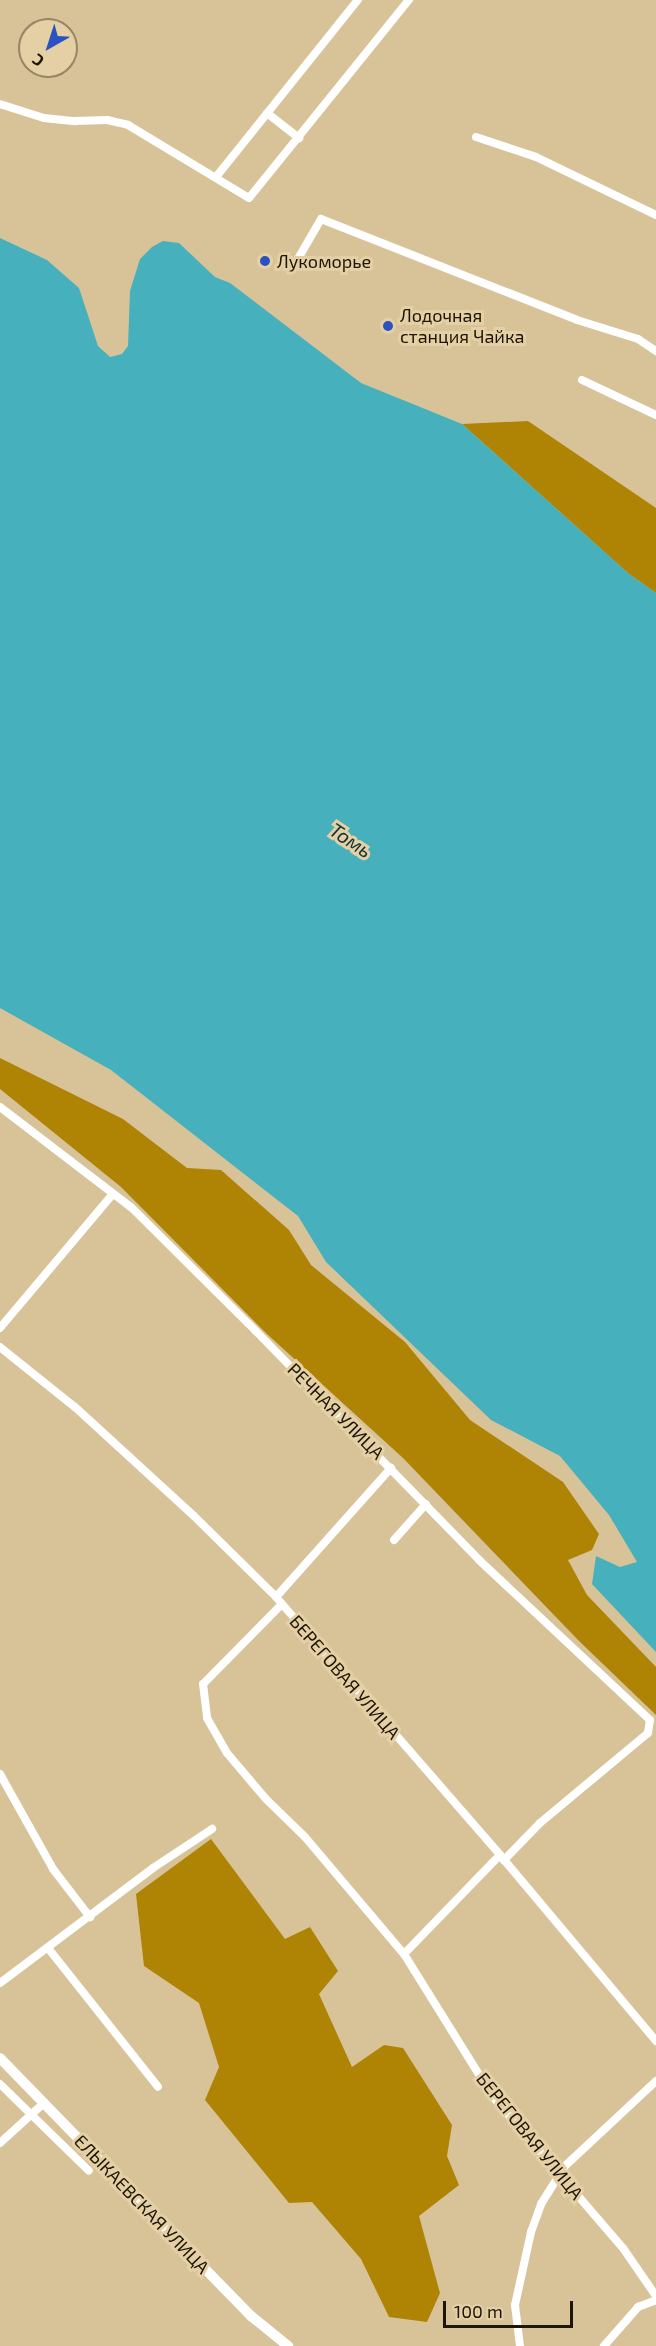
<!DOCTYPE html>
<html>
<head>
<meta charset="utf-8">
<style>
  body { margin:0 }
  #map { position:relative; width:656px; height:2346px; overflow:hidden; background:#d8c399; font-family:"Exo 2",sans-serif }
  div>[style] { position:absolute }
  .forest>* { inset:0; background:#af8304 }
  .water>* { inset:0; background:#46b0bc }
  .minor>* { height:8px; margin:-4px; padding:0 4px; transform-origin:4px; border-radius:4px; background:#fff }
  .tertiary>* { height:10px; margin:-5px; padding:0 5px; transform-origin:5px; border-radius:5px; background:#fff }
  .dots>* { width:16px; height:16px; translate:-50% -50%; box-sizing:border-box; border:3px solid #e5d0a5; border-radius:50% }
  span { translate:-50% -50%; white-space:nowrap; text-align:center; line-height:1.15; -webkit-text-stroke:6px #e5d0a5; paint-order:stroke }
  .poi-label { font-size:18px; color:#1d1505 }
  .left { translate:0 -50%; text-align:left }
  .street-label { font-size:18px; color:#1d1505 }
  .water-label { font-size:20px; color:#123336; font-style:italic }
  .north { position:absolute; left:18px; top:18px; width:60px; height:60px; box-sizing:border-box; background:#e5d0a5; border:2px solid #958565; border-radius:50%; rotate:219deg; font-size:16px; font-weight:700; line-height:24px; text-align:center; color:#1d1505 }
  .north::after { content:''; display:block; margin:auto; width:21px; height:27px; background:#2a52c1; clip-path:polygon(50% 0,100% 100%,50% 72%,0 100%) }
  .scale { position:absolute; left:443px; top:2301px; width:130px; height:27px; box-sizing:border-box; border:3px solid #1d1505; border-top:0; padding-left:8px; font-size:18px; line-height:21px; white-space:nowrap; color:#1d1505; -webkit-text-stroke:4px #e5d0a5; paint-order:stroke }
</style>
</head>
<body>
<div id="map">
  <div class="forest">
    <i style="clip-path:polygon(528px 421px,656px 508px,656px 593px,629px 574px,462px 424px)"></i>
    <i style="clip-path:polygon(0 1058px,123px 1119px,187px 1168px,221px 1170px,289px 1230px,311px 1265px,405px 1342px,470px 1420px,563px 1482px,599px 1534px,592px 1550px,568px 1560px,587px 1595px,656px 1667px,656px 1715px,579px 1641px,403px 1458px,267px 1334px,121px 1187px,0 1089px)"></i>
    <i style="clip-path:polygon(211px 1839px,285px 1939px,310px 1927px,338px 1971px,319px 1994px,352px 2067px,384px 2045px,403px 2048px,452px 2125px,447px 2156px,459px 2185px,419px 2216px,440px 2293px,427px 2322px,389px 2317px,361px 2259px,312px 2202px,289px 2203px,205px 2100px,219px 2067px,199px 2003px,144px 1966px,136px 1894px)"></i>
  </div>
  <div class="water">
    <i style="clip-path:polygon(0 238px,47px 260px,79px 288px,98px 346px,110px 357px,122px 354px,128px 346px,130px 291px,140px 259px,152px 247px,163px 241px,179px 243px,215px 277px,230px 283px,361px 383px,462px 424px,629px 574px,656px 593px,656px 1652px,592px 1584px,596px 1556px,620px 1567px,637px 1562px,609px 1515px,560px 1456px,491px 1420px,326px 1262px,298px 1216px,111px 1070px,0 1008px)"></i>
  </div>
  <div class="minor">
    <i style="left:0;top:104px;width:46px;rotate:17.7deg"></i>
    <i style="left:44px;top:118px;width:31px;rotate:6deg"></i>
    <i style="left:75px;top:121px;width:32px;rotate:-2deg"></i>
    <i style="left:107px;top:120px;width:22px;rotate:13deg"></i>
    <i style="left:128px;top:125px;width:141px;rotate:31.1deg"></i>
    <i style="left:249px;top:198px;width:255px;rotate:-51.1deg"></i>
    <i style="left:267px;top:113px;width:41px;rotate:38deg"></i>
    <i style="left:476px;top:137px;width:63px;rotate:18.4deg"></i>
    <i style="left:536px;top:157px;width:133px;rotate:25.8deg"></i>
    <i style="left:216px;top:177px;width:227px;rotate:-51.3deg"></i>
    <i style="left:284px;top:259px;width:12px;rotate:24deg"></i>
    <i style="left:295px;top:264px;width:52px;rotate:-60deg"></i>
    <i style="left:321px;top:219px;width:275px;rotate:21.5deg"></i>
    <i style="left:577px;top:320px;width:64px;rotate:17.3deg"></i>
    <i style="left:638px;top:339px;width:22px;rotate:34deg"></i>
    <i style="left:582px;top:380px;width:82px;rotate:25.3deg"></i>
    <i style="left:0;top:1107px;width:165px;rotate:37.4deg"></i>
    <i style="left:131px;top:1207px;width:166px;rotate:44.8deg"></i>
    <i style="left:249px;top:1324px;width:330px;rotate:45.7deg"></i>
    <i style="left:479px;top:1560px;width:234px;rotate:43.1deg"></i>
    <i style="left:650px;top:1720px;width:13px;rotate:99deg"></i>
    <i style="left:648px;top:1733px;width:141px;rotate:140.2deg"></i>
    <i style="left:540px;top:1823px;width:52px;rotate:134.2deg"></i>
    <i style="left:0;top:1328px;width:175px;rotate:-49.9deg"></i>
    <i style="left:0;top:1347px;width:96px;rotate:38.7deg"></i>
    <i style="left:75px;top:1407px;width:161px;rotate:42.5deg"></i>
    <i style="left:194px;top:1516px;width:115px;rotate:44.6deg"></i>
    <i style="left:276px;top:1597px;width:342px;rotate:49deg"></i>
    <i style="left:500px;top:1855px;width:243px;rotate:50deg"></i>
    <i style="left:394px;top:1540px;width:48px;rotate:-48.4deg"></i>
    <i style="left:276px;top:1597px;width:173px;rotate:-48.3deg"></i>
    <i style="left:282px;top:1604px;width:112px;rotate:134.6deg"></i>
    <i style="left:203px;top:1684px;width:34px;rotate:83deg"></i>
    <i style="left:207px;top:1718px;width:40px;rotate:60.3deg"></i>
    <i style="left:227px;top:1753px;width:60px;rotate:49.7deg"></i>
    <i style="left:266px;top:1799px;width:54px;rotate:44.3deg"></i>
    <i style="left:305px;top:1837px;width:153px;rotate:49.8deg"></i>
    <i style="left:404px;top:1954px;width:168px;rotate:58.1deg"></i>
    <i style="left:493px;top:2097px;width:199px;rotate:49.3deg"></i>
    <i style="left:623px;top:2248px;width:58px;rotate:55.5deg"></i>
    <i style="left:0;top:1774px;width:109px;rotate:60.8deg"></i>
    <i style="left:53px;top:1869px;width:61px;rotate:52.4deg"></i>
    <i style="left:48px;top:1948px;width:177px;rotate:51.6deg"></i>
    <i style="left:404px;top:1954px;width:138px;rotate:-45.9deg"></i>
    <i style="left:0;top:1983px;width:191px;rotate:-36.9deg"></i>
    <i style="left:153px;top:1868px;width:71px;rotate:-33.5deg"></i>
    <i style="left:0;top:2084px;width:124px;rotate:44.3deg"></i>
    <i style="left:0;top:2143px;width:59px;rotate:-42.3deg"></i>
    <i style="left:520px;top:2346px;width:41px;rotate:-97deg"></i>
    <i style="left:515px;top:2305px;width:75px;rotate:-77.6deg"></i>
    <i style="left:531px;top:2232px;width:30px;rotate:-70deg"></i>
    <i style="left:541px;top:2204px;width:45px;rotate:-57.7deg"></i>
    <i style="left:565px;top:2166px;width:125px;rotate:-43deg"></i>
    <i style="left:604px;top:2346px;width:52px;rotate:-48.9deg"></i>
    <i style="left:638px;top:2307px;width:19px;rotate:-21deg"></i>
  </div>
  <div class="tertiary">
    <i style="left:0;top:2058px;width:360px;rotate:45.8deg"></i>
    <i style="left:251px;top:2316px;width:48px;rotate:39deg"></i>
  </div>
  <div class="dots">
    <i style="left:265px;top:261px;background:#2a52c1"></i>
    <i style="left:388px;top:326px;background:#2a52c1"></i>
  </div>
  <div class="poi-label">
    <span class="left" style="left:277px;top:261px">Лукоморье</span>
    <span class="left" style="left:400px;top:326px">Лодочная<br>станция Чайка</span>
  </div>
  <div class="street-label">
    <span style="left:336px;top:1411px;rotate:45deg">РЕЧНАЯ УЛИЦА</span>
    <span style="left:345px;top:1677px;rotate:49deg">БЕРЕГОВАЯ УЛИЦА</span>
    <span style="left:530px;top:2136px;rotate:51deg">БЕРЕГОВАЯ УЛИЦА</span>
    <span style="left:142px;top:2204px;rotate:46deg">ЕЛЫКАЕВСКАЯ УЛИЦА</span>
  </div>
  <div class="water-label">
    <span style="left:351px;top:840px;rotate:34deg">Томь</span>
  </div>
  <div class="north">С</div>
  <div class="scale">100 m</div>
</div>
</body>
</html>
